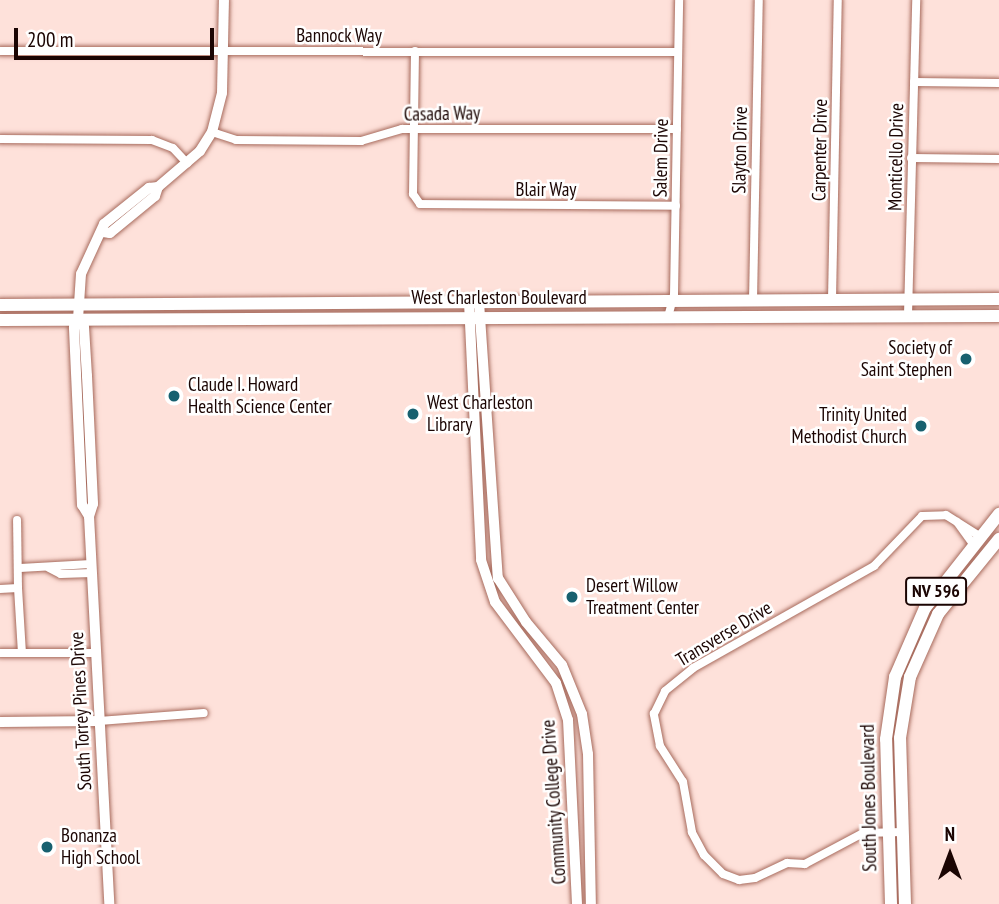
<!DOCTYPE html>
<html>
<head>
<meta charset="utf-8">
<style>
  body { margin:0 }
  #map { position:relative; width:999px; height:904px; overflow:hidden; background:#fee1da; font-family:"PT Sans Narrow",sans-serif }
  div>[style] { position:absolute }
  .roads { filter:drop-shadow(0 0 2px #a76a5c) drop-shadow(0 0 2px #a76a5c) }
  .minor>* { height:8px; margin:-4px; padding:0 4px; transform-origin:4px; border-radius:4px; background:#fff }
  .tertiary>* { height:10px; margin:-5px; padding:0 5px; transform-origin:5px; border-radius:5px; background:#fff }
  .secondary>* { height:10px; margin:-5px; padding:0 5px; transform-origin:5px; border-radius:5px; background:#fff }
  .primary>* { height:12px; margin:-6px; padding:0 6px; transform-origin:6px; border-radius:6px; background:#fff }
  .dots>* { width:19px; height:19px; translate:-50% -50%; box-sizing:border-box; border:4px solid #fff; border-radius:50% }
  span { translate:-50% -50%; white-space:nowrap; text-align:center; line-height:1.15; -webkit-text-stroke:5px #fff; paint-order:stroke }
  .shield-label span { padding:2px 5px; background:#fff; border:2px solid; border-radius:5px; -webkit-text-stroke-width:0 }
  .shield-label { font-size:18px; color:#1b0503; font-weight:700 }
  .street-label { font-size:19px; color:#1b0503 }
  .poi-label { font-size:19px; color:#1b0503 }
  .right { translate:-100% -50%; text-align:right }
  .left { translate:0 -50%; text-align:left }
  .north { position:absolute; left:915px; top:820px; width:70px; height:70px; -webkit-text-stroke:5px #fff; paint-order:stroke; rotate:0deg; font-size:19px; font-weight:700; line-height:28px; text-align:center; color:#1b0503 }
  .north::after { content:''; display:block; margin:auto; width:24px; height:32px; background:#1b0503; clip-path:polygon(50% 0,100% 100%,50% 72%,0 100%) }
  .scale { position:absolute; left:14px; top:28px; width:200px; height:32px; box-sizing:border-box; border:4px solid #1b0503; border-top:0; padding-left:9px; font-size:21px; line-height:24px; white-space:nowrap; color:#1b0503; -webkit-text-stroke:5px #fff; paint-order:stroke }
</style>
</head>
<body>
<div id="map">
  <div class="roads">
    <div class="minor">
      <i style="left:0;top:51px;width:678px;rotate:0.08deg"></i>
      <i style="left:415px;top:51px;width:143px;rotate:90.8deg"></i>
      <i style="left:413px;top:194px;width:12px;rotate:55deg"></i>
      <i style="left:420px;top:204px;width:256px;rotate:0.4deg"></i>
      <i style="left:914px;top:82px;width:85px;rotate:0.7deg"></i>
      <i style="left:212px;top:132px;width:25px;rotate:18deg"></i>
      <i style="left:236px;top:140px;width:125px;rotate:0.5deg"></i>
      <i style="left:361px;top:141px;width:43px;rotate:-16.3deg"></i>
      <i style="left:402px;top:129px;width:275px"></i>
      <i style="left:0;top:139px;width:152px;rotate:0.4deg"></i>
      <i style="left:152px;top:140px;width:22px;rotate:21deg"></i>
      <i style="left:173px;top:148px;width:21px;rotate:47deg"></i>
      <i style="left:911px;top:158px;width:88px;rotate:0.7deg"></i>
      <i style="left:832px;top:300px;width:300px;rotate:-88.9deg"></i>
      <i style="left:753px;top:301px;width:301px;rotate:-88.9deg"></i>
      <i style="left:908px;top:315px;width:315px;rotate:-88.5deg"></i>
      <i style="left:668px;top:317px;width:23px;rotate:-75deg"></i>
      <i style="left:674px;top:295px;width:295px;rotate:-89deg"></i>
      <i style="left:957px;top:522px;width:29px;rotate:54deg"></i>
      <i style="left:20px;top:568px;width:71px;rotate:-3.2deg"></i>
      <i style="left:49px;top:568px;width:13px;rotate:27deg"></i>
      <i style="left:61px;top:574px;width:31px;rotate:-2deg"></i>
      <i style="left:18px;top:588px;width:65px;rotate:86.5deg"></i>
      <i style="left:0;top:589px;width:18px;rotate:-3deg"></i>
      <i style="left:18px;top:588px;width:68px;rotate:-90.8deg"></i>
      <i style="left:0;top:653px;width:96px"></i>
      <i style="left:99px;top:721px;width:105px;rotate:-4.4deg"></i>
      <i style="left:903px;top:832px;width:40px;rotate:178.6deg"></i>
      <i style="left:863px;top:833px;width:66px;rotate:151.9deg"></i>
      <i style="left:805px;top:864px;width:18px;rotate:-177deg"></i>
      <i style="left:787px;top:863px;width:35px;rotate:155deg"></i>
      <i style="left:755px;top:878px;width:16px;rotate:173deg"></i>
      <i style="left:739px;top:880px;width:17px;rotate:-159deg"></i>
      <i style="left:723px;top:874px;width:27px;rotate:-135deg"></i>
      <i style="left:704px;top:855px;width:26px;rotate:-118deg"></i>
      <i style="left:692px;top:832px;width:51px;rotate:-100.2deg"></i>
      <i style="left:683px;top:782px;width:43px;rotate:-122.6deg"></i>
      <i style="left:660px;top:746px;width:33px;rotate:-101deg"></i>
      <i style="left:654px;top:714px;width:25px;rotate:-64deg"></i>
      <i style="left:665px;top:691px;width:36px;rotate:-39deg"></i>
      <i style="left:693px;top:668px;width:208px;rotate:-29.4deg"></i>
      <i style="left:874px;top:566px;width:69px;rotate:-46.2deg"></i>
      <i style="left:922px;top:516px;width:24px;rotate:-2deg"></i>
      <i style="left:946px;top:515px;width:41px;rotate:32.2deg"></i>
    </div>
    <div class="tertiary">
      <i style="left:469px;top:302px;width:258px;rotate:87.3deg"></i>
      <i style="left:481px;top:560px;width:44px;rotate:71.6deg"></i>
      <i style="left:495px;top:602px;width:101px;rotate:53deg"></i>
      <i style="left:556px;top:683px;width:39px;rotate:72deg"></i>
      <i style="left:568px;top:720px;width:184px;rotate:87.2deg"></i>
      <i style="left:479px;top:302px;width:277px;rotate:86.1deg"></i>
      <i style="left:498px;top:578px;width:52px;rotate:57.5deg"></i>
      <i style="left:526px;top:622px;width:56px;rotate:50.1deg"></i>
      <i style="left:562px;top:665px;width:53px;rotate:67.8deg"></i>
      <i style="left:582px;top:714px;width:40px;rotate:81.5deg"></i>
      <i style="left:588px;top:754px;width:150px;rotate:88.9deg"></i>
      <i style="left:0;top:722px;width:99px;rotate:-0.6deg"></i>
    </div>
    <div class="secondary">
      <i style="left:103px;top:232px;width:7px;rotate:8deg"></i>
      <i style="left:110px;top:233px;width:58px;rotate:-39.4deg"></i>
      <i style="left:155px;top:196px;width:9px;rotate:-72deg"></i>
      <i style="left:158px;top:187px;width:55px;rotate:-40.6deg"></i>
      <i style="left:200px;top:151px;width:22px;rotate:-58deg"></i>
      <i style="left:212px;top:132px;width:40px;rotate:-75.6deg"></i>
      <i style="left:222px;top:93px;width:93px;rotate:-88.8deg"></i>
      <i style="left:78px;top:319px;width:10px;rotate:53deg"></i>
      <i style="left:84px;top:327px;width:49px;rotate:86.5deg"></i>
      <i style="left:87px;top:376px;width:128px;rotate:87.3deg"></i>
      <i style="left:93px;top:504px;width:13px;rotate:108deg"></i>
      <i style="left:89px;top:516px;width:389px;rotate:87deg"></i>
      <i style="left:89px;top:516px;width:13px;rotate:-122deg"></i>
      <i style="left:82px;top:505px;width:178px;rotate:-92.6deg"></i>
      <i style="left:74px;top:327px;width:9px;rotate:-63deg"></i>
      <i style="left:78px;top:319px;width:45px;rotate:-86.2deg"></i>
      <i style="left:81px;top:274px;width:55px;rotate:-65.3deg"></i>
      <i style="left:104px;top:224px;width:58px;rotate:-38.7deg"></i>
      <i style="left:149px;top:188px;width:9px;rotate:-6deg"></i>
    </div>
    <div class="primary">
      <i style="left:0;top:305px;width:999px;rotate:-0.34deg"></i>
      <i style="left:0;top:320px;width:999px;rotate:-0.23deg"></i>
      <i style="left:891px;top:904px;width:165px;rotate:-91.7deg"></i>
      <i style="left:886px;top:739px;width:63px;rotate:-81.7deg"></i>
      <i style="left:895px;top:677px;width:75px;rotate:-66.5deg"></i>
      <i style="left:925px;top:608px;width:120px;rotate:-51.8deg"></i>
      <i style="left:905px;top:904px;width:166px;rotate:-91.7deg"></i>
      <i style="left:900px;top:738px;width:62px;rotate:-80.7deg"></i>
      <i style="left:910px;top:677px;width:69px;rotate:-66deg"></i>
      <i style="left:938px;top:614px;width:97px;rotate:-50.9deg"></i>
    </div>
  </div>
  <div class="dots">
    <i style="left:966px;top:359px;background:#17606f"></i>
    <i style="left:174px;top:396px;background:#17606f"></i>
    <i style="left:413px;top:414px;background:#17606f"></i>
    <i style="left:921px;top:426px;background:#17606f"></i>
    <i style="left:572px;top:597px;background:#17606f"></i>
    <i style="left:47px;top:847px;background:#17606f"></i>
  </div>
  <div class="shield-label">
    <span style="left:936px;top:591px">NV 596</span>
  </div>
  <div class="street-label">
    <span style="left:339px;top:36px">Bannock Way</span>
    <span style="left:442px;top:114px;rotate:-1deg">Casada Way</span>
    <span style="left:740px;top:150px;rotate:-89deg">Slayton Drive</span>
    <span style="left:820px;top:150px;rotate:-89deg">Carpenter Drive</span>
    <span style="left:896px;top:157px;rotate:-89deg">Monticello Drive</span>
    <span style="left:661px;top:158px;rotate:-89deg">Salem Drive</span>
    <span style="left:546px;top:190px">Blair Way</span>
    <span style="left:499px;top:298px">West Charleston Boulevard</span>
    <span style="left:724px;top:634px;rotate:-31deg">Transverse Drive</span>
    <span style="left:81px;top:711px;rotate:-93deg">South Torrey Pines Drive</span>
    <span style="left:869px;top:798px;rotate:-91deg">South Jones Boulevard</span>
    <span style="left:554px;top:802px;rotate:-94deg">Community College Drive</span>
  </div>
  <div class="poi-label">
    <span class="right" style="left:952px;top:359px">Society of<br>Saint Stephen</span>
    <span class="left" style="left:188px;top:396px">Claude I. Howard<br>Health Science Center</span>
    <span class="left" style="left:427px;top:414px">West Charleston<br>Library</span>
    <span class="right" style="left:907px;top:426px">Trinity United<br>Methodist Church</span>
    <span class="left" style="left:586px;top:597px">Desert Willow<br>Treatment Center</span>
    <span class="left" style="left:61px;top:847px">Bonanza<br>High School</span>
  </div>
  <div class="north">N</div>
  <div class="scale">200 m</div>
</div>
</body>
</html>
